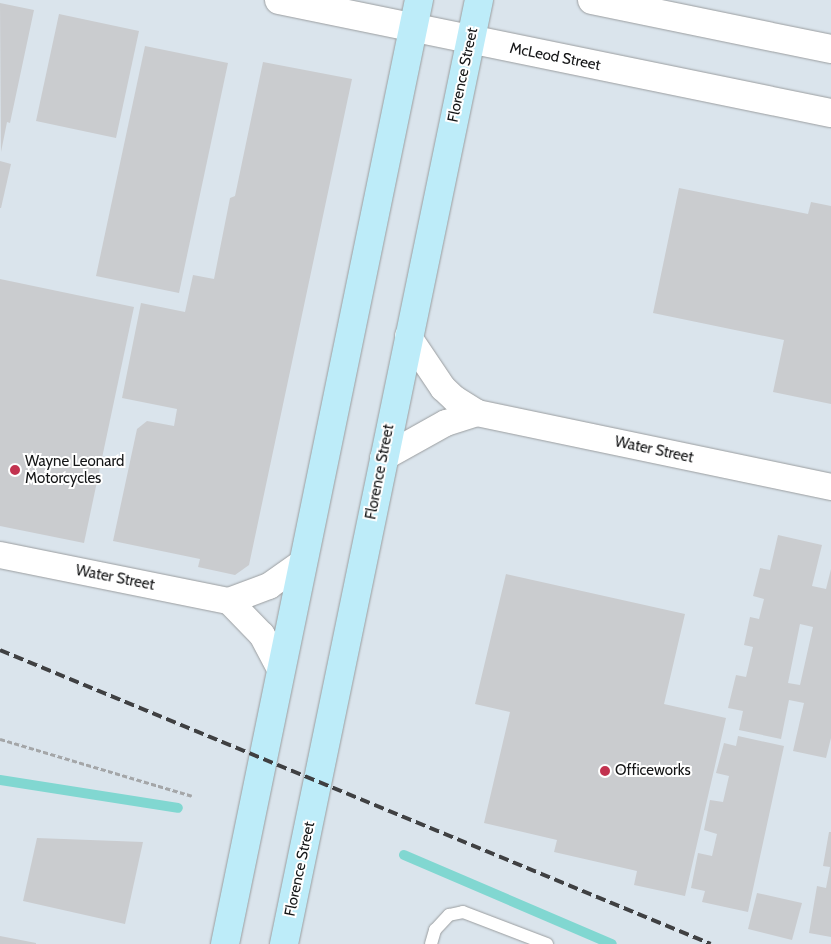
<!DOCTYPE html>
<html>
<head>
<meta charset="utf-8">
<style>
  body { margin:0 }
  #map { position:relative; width:831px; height:944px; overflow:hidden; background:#ebeef1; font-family:Cabin,sans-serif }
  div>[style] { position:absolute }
  .built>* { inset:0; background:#dae4ec }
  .stream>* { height:10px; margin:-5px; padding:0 5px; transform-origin:5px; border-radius:5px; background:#81d7d1 }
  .building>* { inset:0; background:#cacccf }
  .path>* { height:3px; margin-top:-1.5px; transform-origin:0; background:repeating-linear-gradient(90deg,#a4a6a8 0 5px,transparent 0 7.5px) }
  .roads { filter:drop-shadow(0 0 1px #9a9d9f) drop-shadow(0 0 1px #9a9d9f) }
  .lane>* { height:12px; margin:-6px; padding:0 6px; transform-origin:6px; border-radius:6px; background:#fff }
  .street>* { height:26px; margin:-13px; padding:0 13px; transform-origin:13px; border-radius:13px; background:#fff }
  .secondary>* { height:28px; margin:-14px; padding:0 14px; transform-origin:14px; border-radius:14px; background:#fff }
  .primary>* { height:28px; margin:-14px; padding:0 14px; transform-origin:14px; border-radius:14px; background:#bdecf9 }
  .rail>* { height:4px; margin-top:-2px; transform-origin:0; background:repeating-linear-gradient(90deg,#3f4042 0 10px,transparent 0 15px) }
  .dots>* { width:14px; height:14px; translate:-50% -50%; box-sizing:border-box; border:2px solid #fff; border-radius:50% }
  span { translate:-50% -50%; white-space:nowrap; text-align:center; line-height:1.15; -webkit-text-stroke:4px #fff; paint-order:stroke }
  .street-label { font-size:15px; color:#141516 }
  .poi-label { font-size:15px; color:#141516 }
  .left { translate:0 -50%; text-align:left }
</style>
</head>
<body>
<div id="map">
  <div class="built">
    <i style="clip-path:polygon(0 0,831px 0,831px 944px,0 944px)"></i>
  </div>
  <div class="stream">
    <i style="left:0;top:780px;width:180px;rotate:8.9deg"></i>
    <i style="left:404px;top:855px;width:226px;rotate:23.2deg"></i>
  </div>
  <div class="building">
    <i style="clip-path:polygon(0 3px,34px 10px,10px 123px,7px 122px,1px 152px)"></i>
    <i style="clip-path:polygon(59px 14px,139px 31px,116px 138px,36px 121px)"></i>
    <i style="clip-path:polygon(145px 46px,228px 63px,179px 293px,96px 276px)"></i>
    <i style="clip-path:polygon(263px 62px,352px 79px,249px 565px,235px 575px,198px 567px,200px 559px,113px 541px,137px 429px,147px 421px,174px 426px,177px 409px,122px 398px,141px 303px,185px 312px,193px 275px,214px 279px,230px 198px,235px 196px)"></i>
    <i style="clip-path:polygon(0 161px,11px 164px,1px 208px,0 208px)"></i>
    <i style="clip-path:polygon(679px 188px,808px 214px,811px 202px,831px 206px,831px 404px,773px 392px,784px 340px,653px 313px)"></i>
    <i style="clip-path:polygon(0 279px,134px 307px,84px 543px,0 526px)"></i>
    <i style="clip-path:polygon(evenodd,778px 535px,822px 545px,812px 586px,826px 589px,831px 569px,831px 738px,826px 758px,793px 751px,804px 703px,789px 700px,781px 739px,739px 730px,743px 711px,728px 708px,736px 675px,746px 677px,753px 647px,744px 645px,750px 617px,759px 619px,764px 599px,753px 596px,760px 568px,770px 570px,778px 535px,800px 624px,813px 627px,800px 685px,788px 683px,800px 624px)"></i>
    <i style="clip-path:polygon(506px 574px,685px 614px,664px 704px,726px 718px,685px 896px,634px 885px,637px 871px,554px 852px,557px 840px,484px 823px,510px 712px,475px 704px)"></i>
    <i style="clip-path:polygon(738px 736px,784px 746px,748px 912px,702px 902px,705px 891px,691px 888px,698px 853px,712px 856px,717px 834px,704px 830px,710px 800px,723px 802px,729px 776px,716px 773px,724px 743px,736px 746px)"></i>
    <i style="clip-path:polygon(829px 832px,831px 832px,831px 937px,809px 933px,817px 886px,826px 888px,830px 867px,823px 866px)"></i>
    <i style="clip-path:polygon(37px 838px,143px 842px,125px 924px,23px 901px)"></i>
    <i style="clip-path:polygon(757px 893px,802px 903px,792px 940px,748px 929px)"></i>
    <i style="clip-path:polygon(0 936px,36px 943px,36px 944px,0 944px)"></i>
  </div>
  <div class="path">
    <i style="left:0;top:739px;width:200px;rotate:16.5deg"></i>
  </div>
  <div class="roads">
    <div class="lane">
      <i style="left:431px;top:944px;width:15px;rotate:-74deg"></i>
      <i style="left:435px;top:930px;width:21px;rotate:-47deg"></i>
      <i style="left:449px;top:915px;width:14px;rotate:-12deg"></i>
      <i style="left:463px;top:912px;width:90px;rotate:20.9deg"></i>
    </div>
    <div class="street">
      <i style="left:408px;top:336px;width:63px;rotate:56.1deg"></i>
      <i style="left:443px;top:388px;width:16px;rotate:43deg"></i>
      <i style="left:455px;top:399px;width:26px;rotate:32deg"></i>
      <i style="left:477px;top:413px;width:362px;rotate:11.8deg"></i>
      <i style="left:383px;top:458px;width:72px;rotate:-29.1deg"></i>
      <i style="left:446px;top:423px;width:33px;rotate:-18deg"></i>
      <i style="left:0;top:555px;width:234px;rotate:11.4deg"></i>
      <i style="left:229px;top:601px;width:43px;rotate:-20.6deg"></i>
      <i style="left:269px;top:586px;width:42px;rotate:-35.2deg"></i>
      <i style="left:229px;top:601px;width:47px;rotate:45.9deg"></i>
      <i style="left:262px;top:635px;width:40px;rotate:62deg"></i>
    </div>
    <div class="secondary">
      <i style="left:279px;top:0;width:563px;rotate:11.57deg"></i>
      <i style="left:592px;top:0;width:244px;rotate:11.6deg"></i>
    </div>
    <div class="primary">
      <i style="left:225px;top:944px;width:964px;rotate:-78.39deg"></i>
      <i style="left:284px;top:944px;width:964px;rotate:-78.33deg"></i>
    </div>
  </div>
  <div class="rail">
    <i style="left:0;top:650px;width:769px;rotate:22.47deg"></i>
  </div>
  <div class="dots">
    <i style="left:15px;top:470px;background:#c2324f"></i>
    <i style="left:605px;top:771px;background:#c2324f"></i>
  </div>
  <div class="street-label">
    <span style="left:555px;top:57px;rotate:11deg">McLeod Street</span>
    <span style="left:463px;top:75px;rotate:-78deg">Florence Street</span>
    <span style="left:654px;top:450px;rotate:12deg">Water Street</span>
    <span style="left:380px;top:472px;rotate:-79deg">Florence Street</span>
    <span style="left:115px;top:578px;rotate:11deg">Water Street</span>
    <span style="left:300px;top:869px;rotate:-78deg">Florence Street</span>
  </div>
  <div class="poi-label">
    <span class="left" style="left:25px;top:470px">Wayne Leonard<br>Motorcycles</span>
    <span class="left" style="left:615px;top:771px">Officeworks</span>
  </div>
</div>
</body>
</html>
